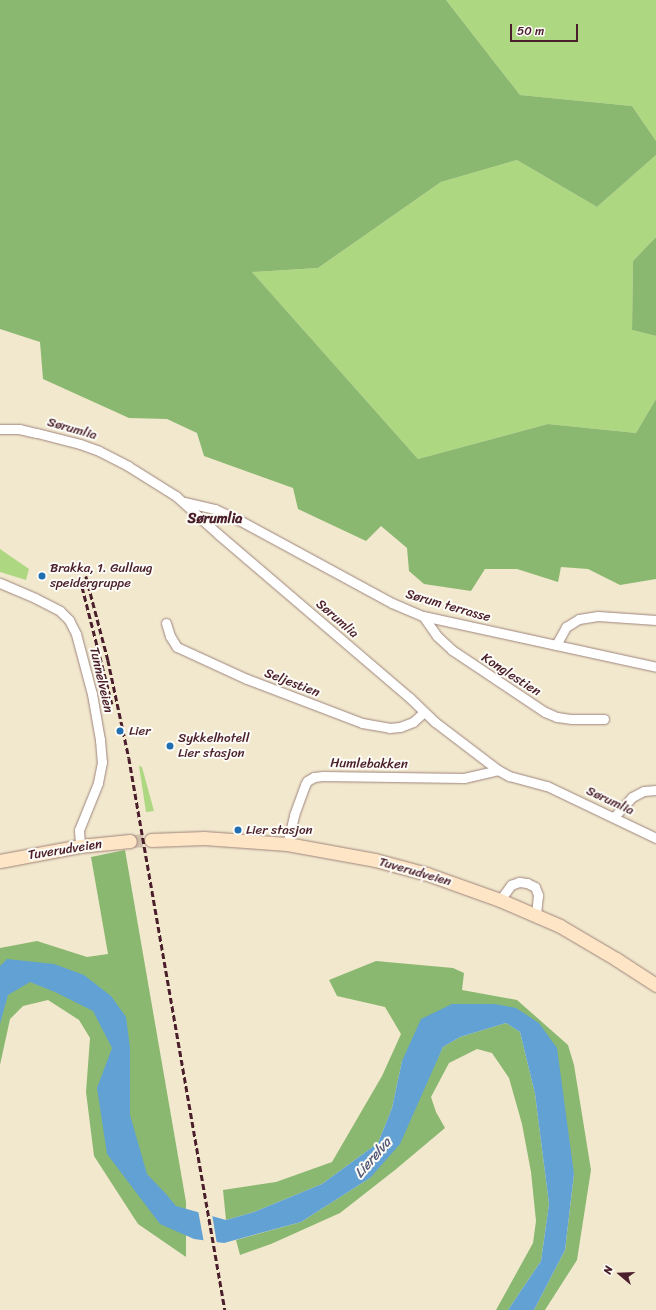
<!DOCTYPE html>
<html>
<head>
<meta charset="utf-8">
<style>
  body { margin:0 }
  #map { position:relative; width:656px; height:1310px; overflow:hidden; background:#f2e8ce; font-family:Sriracha,sans-serif }
  div>[style] { position:absolute }
  .green>* { inset:0; background:#aed782 }
  .forest>* { inset:0; background:#8ab870 }
  .water>* { inset:0; background:#62a1d4 }
  .pier>* { inset:0; background:#f2e8ce }
  .secondary-tunnel>* { height:13px; margin-top:-6.5px; transform-origin:0; background:repeating-linear-gradient(90deg,#d0c0ad 0 13px,transparent 0 19px) }
  .roads { filter:drop-shadow(0 0 1px #9e847c) drop-shadow(0 0 1px #9e847c) }
  .minor>* { height:9px; margin:-4.5px; padding:0 4.5px; transform-origin:4.5px; border-radius:4.5px; background:#fff }
  .secondary>* { height:13px; margin:-6.5px; padding:0 6.5px; transform-origin:6.5px; border-radius:6.5px; background:#fde5c5 }
  .rail>* { height:2.5px; margin-top:-1.25px; transform-origin:0; background:repeating-linear-gradient(90deg,#4a1f2b 0 6px,transparent 0 9px) }
  .dots>* { width:11px; height:11px; translate:-50% -50%; box-sizing:border-box; border:2px solid #fdfcf7; border-radius:50% }
  span { translate:-50% -50%; white-space:nowrap; text-align:center; line-height:1.15; -webkit-text-stroke:4px #fdfcf7; paint-order:stroke }
  .street-label { font-size:13px; color:#4a1f2b }
  .poi-label { font-size:13px; color:#4a1f2b }
  .left { translate:0 -50%; text-align:left }
  .neighbourhood-label { font-size:14px; color:#4a1f2b; font-weight:700 }
  .water-label { font-size:14px; color:#555a77; font-style:italic }
  .north { position:absolute; left:600px; top:1254px; width:40px; height:40px; -webkit-text-stroke:3px #fdfcf7; paint-order:stroke; rotate:289deg; font-size:11px; font-weight:700; line-height:16px; text-align:center; color:#4a1f2b }
  .north::after { content:''; display:block; margin:auto; width:14px; height:18px; background:#4a1f2b; clip-path:polygon(50% 0,100% 100%,50% 72%,0 100%) }
  .scale { position:absolute; left:510px; top:24px; width:68px; height:18px; box-sizing:border-box; border:2px solid #4a1f2b; border-top:0; padding-left:5px; font-size:12px; line-height:14px; white-space:nowrap; color:#4a1f2b; -webkit-text-stroke:3px #fdfcf7; paint-order:stroke }
</style>
</head>
<body>
<div id="map">
  <div class="green">
    <i style="clip-path:polygon(446px 0,656px 0,656px 141px,632px 106px,520px 95px)"></i>
    <i style="clip-path:polygon(656px 155px,656px 237px,633px 261px,632px 330px,656px 336px,656px 399px,636px 433px,548px 424px,418px 459px,252px 272px,318px 268px,441px 182px,517px 160px,597px 207px)"></i>
    <i style="clip-path:polygon(0 549px,29px 569px,26px 580px,0 572px)"></i>
    <i style="clip-path:polygon(139px 766px,142px 767px,154px 811px,146px 812px)"></i>
  </div>
  <div class="forest">
    <i style="clip-path:polygon(0 0,446px 0,520px 95px,632px 106px,656px 141px,656px 155px,597px 207px,517px 160px,441px 182px,318px 268px,252px 272px,418px 459px,548px 424px,636px 433px,656px 399px,656px 579px,620px 585px,588px 569px,561px 567px,558px 582px,517px 569px,485px 569px,471px 591px,424px 584px,409px 571px,407px 548px,381px 526px,366px 541px,298px 509px,293px 488px,204px 456px,197px 433px,167px 419px,129px 418px,43px 379px,40px 342px,0 329px)"></i>
    <i style="clip-path:polygon(656px 237px,656px 336px,632px 330px,633px 261px)"></i>
    <i style="clip-path:polygon(125px 850px,186px 1202px,186px 1257px,138px 1224px,94px 1156px,86px 1092px,90px 1038px,79px 1020px,48px 1000px,23px 1006px,10px 1019px,0 1065px,0 948px,37px 941px,87px 957px,108px 954px,91px 857px)"></i>
    <i style="clip-path:polygon(376px 961px,453px 968px,464px 973px,462px 990px,517px 1000px,568px 1045px,574px 1065px,591px 1170px,577px 1260px,545px 1310px,534px 1310px,565px 1250px,574px 1174px,516px 1008px,402px 1061px,392px 1108px,378px 1143px,322px 1184px,254px 1212px,226px 1220px,223px 1190px,276px 1182px,332px 1162px,382px 1076px,401px 1034px,385px 1007px,337px 996px,329px 980px)"></i>
    <i style="clip-path:polygon(506px 1023px,520px 1032px,535px 1094px,549px 1204px,541px 1261px,508px 1310px,496px 1310px,533px 1243px,536px 1221px,531px 1172px,522px 1124px,509px 1078px,492px 1053px,477px 1049px,449px 1063px,431px 1097px,436px 1112px,445px 1128px,395px 1170px,340px 1213px,271px 1244px,240px 1255px,236px 1240px,301px 1222px,370px 1178px,431px 1072px,443px 1047px,460px 1037px)"></i>
  </div>
  <div class="water">
    <i style="clip-path:polygon(7px 959px,54px 964px,84px 975px,111px 996px,126px 1017px,130px 1048px,130px 1115px,147px 1174px,166px 1194px,176px 1206px,226px 1220px,254px 1212px,322px 1184px,378px 1143px,392px 1108px,402px 1061px,421px 1019px,452px 1004px,495px 1004px,516px 1008px,539px 1023px,557px 1048px,574px 1174px,565px 1250px,534px 1310px,508px 1310px,541px 1261px,549px 1204px,535px 1094px,520px 1032px,506px 1023px,460px 1037px,443px 1047px,400px 1144px,370px 1178px,301px 1222px,224px 1243px,194px 1239px,160px 1224px,107px 1154px,97px 1088px,112px 1048px,93px 1011px,55px 992px,30px 982px,8px 995px,0 1024px,0 966px)"></i>
  </div>
  <div class="pier">
    <i style="clip-path:polygon(198px 1210px,212px 1214px,217px 1244px,204px 1243px)"></i>
  </div>
  <div class="secondary-tunnel">
    <i style="left:130px;top:841px;width:21px;rotate:-3deg"></i>
  </div>
  <div class="roads">
    <div class="minor">
      <i style="left:0;top:429px;width:19px"></i>
      <i style="left:19px;top:429px;width:18px;rotate:13deg"></i>
      <i style="left:37px;top:433px;width:44px;rotate:14.3deg"></i>
      <i style="left:80px;top:444px;width:20px;rotate:20deg"></i>
      <i style="left:99px;top:451px;width:33px;rotate:27deg"></i>
      <i style="left:128px;top:466px;width:57px;rotate:32deg"></i>
      <i style="left:176px;top:496px;width:57px;rotate:42.1deg"></i>
      <i style="left:218px;top:534px;width:253px;rotate:40.5deg"></i>
      <i style="left:410px;top:698px;width:35px;rotate:44deg"></i>
      <i style="left:435px;top:722px;width:79px;rotate:37.3deg"></i>
      <i style="left:498px;top:770px;width:13px;rotate:29deg"></i>
      <i style="left:509px;top:776px;width:39px;rotate:15deg"></i>
      <i style="left:547px;top:786px;width:121px;rotate:25.5deg"></i>
      <i style="left:184px;top:502px;width:32px;rotate:13deg"></i>
      <i style="left:215px;top:509px;width:26px;rotate:25deg"></i>
      <i style="left:239px;top:520px;width:174px;rotate:28.5deg"></i>
      <i style="left:392px;top:603px;width:34px;rotate:23deg"></i>
      <i style="left:423px;top:616px;width:239px;rotate:12.3deg"></i>
      <i style="left:0;top:583px;width:38px;rotate:23deg"></i>
      <i style="left:35px;top:598px;width:28px;rotate:27deg"></i>
      <i style="left:60px;top:611px;width:13px;rotate:45deg"></i>
      <i style="left:69px;top:620px;width:16px;rotate:63deg"></i>
      <i style="left:76px;top:634px;width:62px;rotate:75.1deg"></i>
      <i style="left:92px;top:694px;width:47px;rotate:80.1deg"></i>
      <i style="left:100px;top:740px;width:22px;rotate:85deg"></i>
      <i style="left:102px;top:762px;width:21px;rotate:101deg"></i>
      <i style="left:98px;top:783px;width:51px;rotate:112deg"></i>
      <i style="left:79px;top:830px;width:16px;rotate:86deg"></i>
      <i style="left:423px;top:616px;width:24px;rotate:55deg"></i>
      <i style="left:437px;top:636px;width:21px;rotate:43deg"></i>
      <i style="left:452px;top:650px;width:112px;rotate:33.7deg"></i>
      <i style="left:545px;top:712px;width:13px;rotate:23deg"></i>
      <i style="left:557px;top:717px;width:15px;rotate:8deg"></i>
      <i style="left:572px;top:719px;width:32px"></i>
      <i style="left:166px;top:623px;width:14px;rotate:73deg"></i>
      <i style="left:170px;top:636px;width:13px;rotate:58deg"></i>
      <i style="left:177px;top:647px;width:77px;rotate:24.6deg"></i>
      <i style="left:247px;top:679px;width:123px;rotate:20.9deg"></i>
      <i style="left:362px;top:723px;width:27px;rotate:10deg"></i>
      <i style="left:389px;top:728px;width:11px;rotate:-5deg"></i>
      <i style="left:400px;top:727px;width:14px;rotate:-21deg"></i>
      <i style="left:413px;top:722px;width:15px;rotate:-42deg"></i>
      <i style="left:556px;top:645px;width:21px;rotate:-61deg"></i>
      <i style="left:566px;top:627px;width:15px;rotate:-32deg"></i>
      <i style="left:579px;top:619px;width:19px;rotate:-9deg"></i>
      <i style="left:598px;top:616px;width:58px;rotate:3.9deg"></i>
      <i style="left:614px;top:817px;width:27px;rotate:-48deg"></i>
      <i style="left:632px;top:797px;width:13px;rotate:-27deg"></i>
      <i style="left:644px;top:791px;width:12px;rotate:-5deg"></i>
      <i style="left:287px;top:844px;width:30px;rotate:-76deg"></i>
      <i style="left:294px;top:815px;width:32px;rotate:-70deg"></i>
      <i style="left:305px;top:785px;width:4px;rotate:-63deg"></i>
      <i style="left:307px;top:781px;width:8px;rotate:-30deg"></i>
      <i style="left:314px;top:777px;width:9px;rotate:-6deg"></i>
      <i style="left:323px;top:776px;width:141px;rotate:0.8deg"></i>
      <i style="left:464px;top:778px;width:35px;rotate:-13deg"></i>
      <i style="left:500px;top:900px;width:19px;rotate:-54deg"></i>
      <i style="left:511px;top:885px;width:9px;rotate:-21deg"></i>
      <i style="left:519px;top:882px;width:8px;rotate:7deg"></i>
      <i style="left:527px;top:883px;width:9px;rotate:27deg"></i>
      <i style="left:535px;top:887px;width:9px;rotate:69deg"></i>
      <i style="left:538px;top:895px;width:20px;rotate:96deg"></i>
    </div>
    <div class="secondary">
      <i style="left:151px;top:840px;width:53px;rotate:-2.2deg"></i>
      <i style="left:204px;top:838px;width:83px;rotate:4.1deg"></i>
      <i style="left:287px;top:844px;width:89px;rotate:10.3deg"></i>
      <i style="left:375px;top:860px;width:54px;rotate:15.1deg"></i>
      <i style="left:427px;top:874px;width:77px;rotate:19.6deg"></i>
      <i style="left:500px;top:900px;width:65px;rotate:23.4deg"></i>
      <i style="left:560px;top:926px;width:65px;rotate:30.5deg"></i>
      <i style="left:616px;top:959px;width:48px;rotate:33deg"></i>
      <i style="left:0;top:861px;width:81px;rotate:-10.6deg"></i>
      <i style="left:80px;top:846px;width:50px;rotate:-5.7deg"></i>
    </div>
  </div>
  <div class="rail">
    <i style="left:86px;top:576px;width:87px;rotate:75.3deg"></i>
    <i style="left:108px;top:660px;width:100px;rotate:77.9deg"></i>
    <i style="left:129px;top:758px;width:560px;rotate:80.13deg"></i>
    <i style="left:80px;top:578px;width:130px;rotate:75.7deg"></i>
  </div>
  <div class="dots">
    <i style="left:42px;top:576px;background:#1f6fb2"></i>
    <i style="left:120px;top:731px;background:#1f6fb2"></i>
    <i style="left:170px;top:746px;background:#1f6fb2"></i>
    <i style="left:238px;top:830px;background:#1f6fb2"></i>
  </div>
  <div class="street-label">
    <span style="left:72px;top:429px;rotate:16deg">Sørumlia</span>
    <span style="left:448px;top:606px;rotate:16deg">Sørum terrasse</span>
    <span style="left:337px;top:619px;rotate:41deg">Sørumlia</span>
    <span style="left:511px;top:675px;rotate:33deg">Konglestien</span>
    <span style="left:101px;top:680px;rotate:77deg">Tunnelveien</span>
    <span style="left:292px;top:683px;rotate:21deg">Seljestien</span>
    <span style="left:369px;top:764px;rotate:1deg">Humlebakken</span>
    <span style="left:610px;top:801px;rotate:25deg">Sørumlia</span>
    <span style="left:65px;top:850px;rotate:-9deg">Tuverudveien</span>
    <span style="left:415px;top:872px;rotate:16deg">Tuverudveien</span>
  </div>
  <div class="poi-label">
    <span class="left" style="left:50px;top:576px">Brakka, 1. Gullaug<br>speidergruppe</span>
    <span class="left" style="left:129px;top:731px">Lier</span>
    <span class="left" style="left:178px;top:746px">Sykkelhotell<br>Lier stasjon</span>
    <span class="left" style="left:246px;top:830px">Lier stasjon</span>
  </div>
  <div class="neighbourhood-label">
    <span style="left:215px;top:519px">Sørumlia</span>
  </div>
  <div class="water-label">
    <span style="left:373px;top:1158px;rotate:-49deg">Lierelva</span>
  </div>
  <div class="north">N</div>
  <div class="scale">50 m</div>
</div>
</body>
</html>
